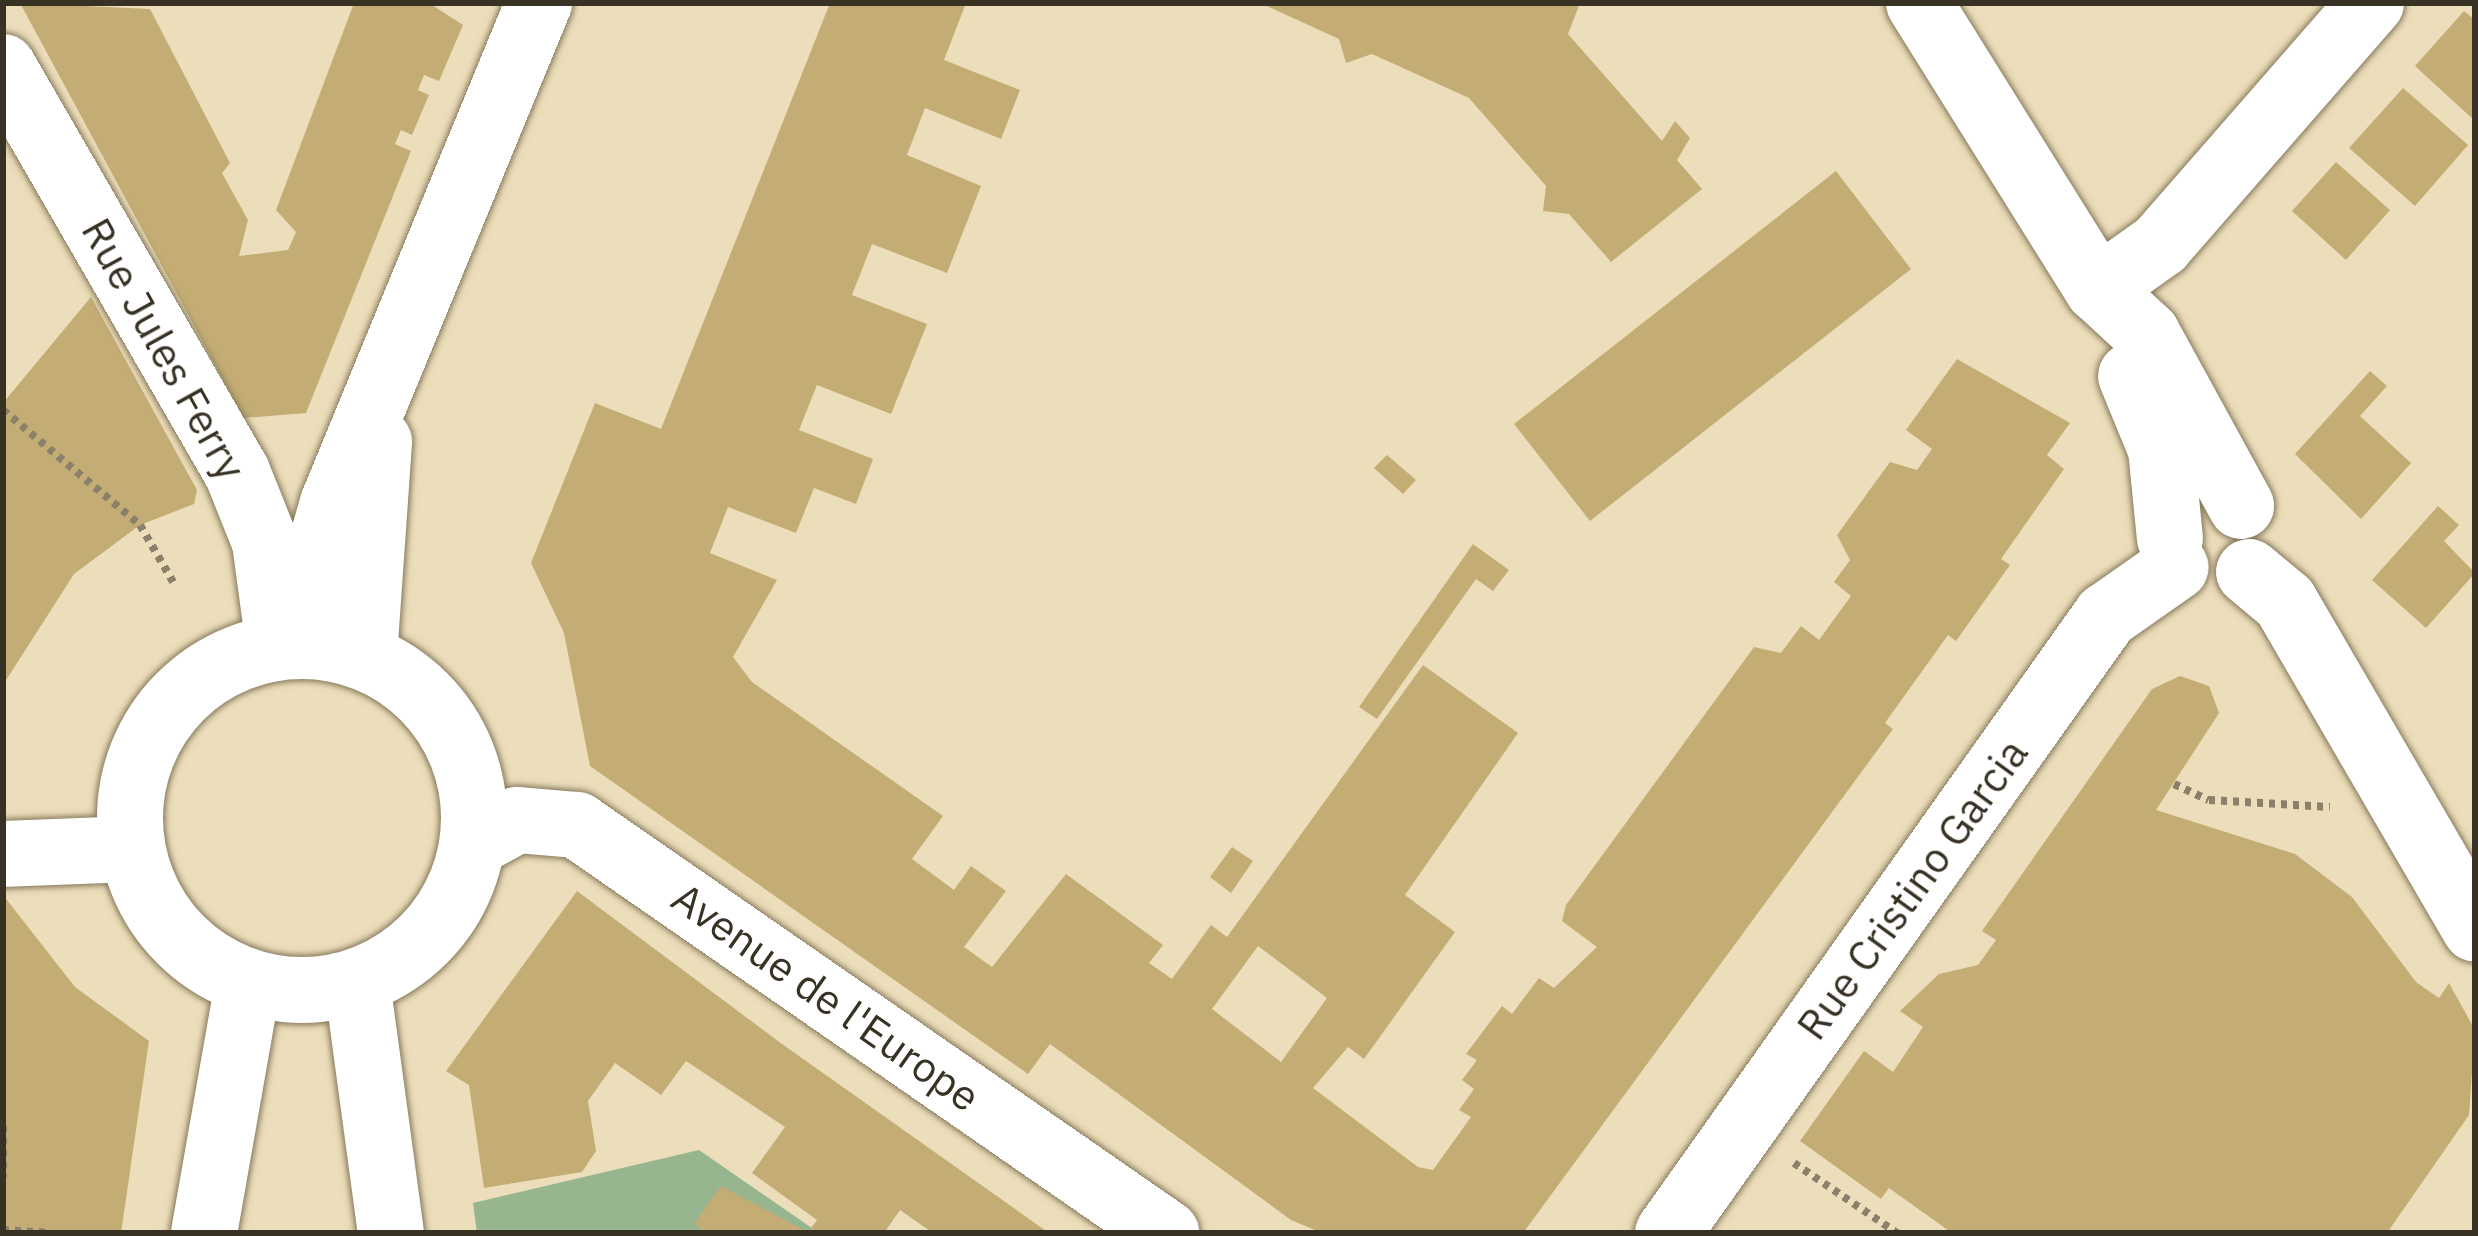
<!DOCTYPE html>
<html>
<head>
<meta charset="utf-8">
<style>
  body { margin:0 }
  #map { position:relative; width:2478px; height:1236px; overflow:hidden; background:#ecdebb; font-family:"IBM Plex Sans",sans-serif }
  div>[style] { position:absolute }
  .green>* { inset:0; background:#97b68f }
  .building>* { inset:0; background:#c4ad75 }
  .path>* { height:8px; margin-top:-4px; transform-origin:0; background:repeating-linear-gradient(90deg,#8b816a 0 6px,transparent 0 12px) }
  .roads { filter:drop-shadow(0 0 3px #877a5b) drop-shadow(0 0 3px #877a5b) }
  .street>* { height:66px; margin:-33px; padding:0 33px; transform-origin:33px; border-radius:33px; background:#fff }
  .secondary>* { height:66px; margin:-33px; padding:0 33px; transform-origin:33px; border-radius:33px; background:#fff }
  .secondary>.ring { margin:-33px; padding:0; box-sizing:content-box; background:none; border:66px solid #fff; border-radius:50% }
  span { translate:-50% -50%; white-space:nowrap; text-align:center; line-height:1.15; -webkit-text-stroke:9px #fff; paint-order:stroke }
  .street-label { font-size:42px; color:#383225 }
  .frame { position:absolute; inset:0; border:6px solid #383225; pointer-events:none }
</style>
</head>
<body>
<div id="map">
  <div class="green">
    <i style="clip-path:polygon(699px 1150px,819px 1233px,477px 1233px,473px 1203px)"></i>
  </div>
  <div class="building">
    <i style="clip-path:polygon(20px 3px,150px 9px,230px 163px,222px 173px,248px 220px,239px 256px,288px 250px,296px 232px,276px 210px,354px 3px,429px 3px,463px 25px,439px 81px,424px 75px,418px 90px,429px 95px,412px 135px,401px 130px,395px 144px,411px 151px,306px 413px,244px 418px)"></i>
    <i style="clip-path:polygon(evenodd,830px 3px,966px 3px,944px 60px,1020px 90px,1001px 139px,925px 108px,907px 155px,981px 186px,947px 273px,872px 244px,852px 295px,927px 324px,891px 414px,817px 385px,799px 430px,873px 459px,856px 504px,814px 488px,796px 533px,728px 507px,710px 553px,777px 580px,733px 657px,752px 682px,943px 816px,912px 859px,954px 890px,971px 866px,1006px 891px,964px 947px,992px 967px,1066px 874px,1163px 945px,1149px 963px,1172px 979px,1211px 925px,1227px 937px,1423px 665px,1518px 733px,1405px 895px,1455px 932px,1364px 1059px,1348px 1047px,1313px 1088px,1418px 1167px,1433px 1170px,1471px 1117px,1459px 1110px,1474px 1089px,1462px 1080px,1477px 1060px,1466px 1054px,1502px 1006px,1512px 1014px,1539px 978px,1554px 988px,1597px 947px,1562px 921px,1566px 905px,1754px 647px,1781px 653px,1801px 626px,1819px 640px,1851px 596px,1834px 582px,1850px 560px,1837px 535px,1890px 462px,1917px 470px,1932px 449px,1906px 430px,1957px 359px,2070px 423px,2047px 455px,2064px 469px,2001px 559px,2010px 565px,1956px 641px,1948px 635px,1885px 723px,1893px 729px,1523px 1233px,1322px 1233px,1291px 1220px,1050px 1044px,1028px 1074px,590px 766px,564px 633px,531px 563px,595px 403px,661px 429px,830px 3px,1258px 946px,1327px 998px,1281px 1062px,1212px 1009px,1258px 946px)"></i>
    <i style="clip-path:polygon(1260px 3px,1580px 3px,1568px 34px,1662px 141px,1675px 121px,1690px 138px,1677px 160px,1702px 189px,1611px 262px,1569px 214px,1543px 211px,1546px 186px,1469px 98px,1372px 54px,1346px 63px,1339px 39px)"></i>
    <i style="clip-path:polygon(2464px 11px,2475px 20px,2475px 121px,2415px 66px)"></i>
    <i style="clip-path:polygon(2403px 88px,2468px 145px,2415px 206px,2349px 148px)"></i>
    <i style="clip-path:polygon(2336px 162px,2390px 210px,2346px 260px,2292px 211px)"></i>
    <i style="clip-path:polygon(1836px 171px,1911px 269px,1590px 521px,1514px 424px)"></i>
    <i style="clip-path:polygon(91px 297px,197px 490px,194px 504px,140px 525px,74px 574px,3px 685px,3px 403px)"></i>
    <i style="clip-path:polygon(2370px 371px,2387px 386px,2360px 416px,2411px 463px,2361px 519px,2295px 454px)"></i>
    <i style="clip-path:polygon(1387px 455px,1416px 480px,1403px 494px,1374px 468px)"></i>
    <i style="clip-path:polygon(2438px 506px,2459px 525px,2444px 541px,2475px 573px,2426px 628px,2372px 580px)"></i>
    <i style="clip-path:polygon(1473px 544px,1509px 570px,1493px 591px,1476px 579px,1377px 719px,1359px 707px)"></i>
    <i style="clip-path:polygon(2180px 676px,2209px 686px,2219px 713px,2156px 810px,2295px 854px,2352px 897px,2416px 982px,2439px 998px,2449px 983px,2475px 1030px,2469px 1115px,2387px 1233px,1952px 1233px,1889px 1188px,1881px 1199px,1800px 1141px,1864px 1051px,1893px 1072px,1923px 1027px,1900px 1011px,1939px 974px,1978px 965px,1996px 940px,1982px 931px,2152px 689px)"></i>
    <i style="clip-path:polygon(1232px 847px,1253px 861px,1231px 893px,1210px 877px)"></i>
    <i style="clip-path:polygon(577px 891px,782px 1044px,1049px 1233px,933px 1233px,900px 1210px,884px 1233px,707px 1233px,694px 1224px,721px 1186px,808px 1232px,817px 1220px,752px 1173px,785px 1127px,686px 1061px,661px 1095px,615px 1063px,588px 1101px,596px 1151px,582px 1172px,484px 1188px,469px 1085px,446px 1071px)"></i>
    <i style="clip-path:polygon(3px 895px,75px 987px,149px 1041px,121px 1233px,3px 1233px)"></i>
  </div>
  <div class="path">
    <i style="left:3px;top:410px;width:179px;rotate:40deg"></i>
    <i style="left:140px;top:525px;width:66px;rotate:59.9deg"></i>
    <i style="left:2174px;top:784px;width:38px;rotate:25deg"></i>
    <i style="left:2209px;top:800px;width:121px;rotate:3.3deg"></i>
    <i style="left:3px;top:1126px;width:51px;rotate:90deg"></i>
    <i style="left:1794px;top:1163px;width:125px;rotate:34.2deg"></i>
    <i style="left:3px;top:1230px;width:48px;rotate:3.6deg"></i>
  </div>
  <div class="roads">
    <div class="street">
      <i style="left:3px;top:67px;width:468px;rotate:60deg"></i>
      <i style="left:237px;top:472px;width:75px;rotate:68.2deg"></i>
      <i style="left:265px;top:542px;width:105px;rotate:82.3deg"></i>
      <i style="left:2098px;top:289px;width:76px;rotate:-35.4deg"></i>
      <i style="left:2160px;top:245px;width:321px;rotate:-48.9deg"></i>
      <i style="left:3px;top:854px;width:129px;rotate:-2.2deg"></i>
    </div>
    <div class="secondary">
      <i style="left:1919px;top:3px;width:337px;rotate:58deg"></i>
      <i style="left:2098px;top:289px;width:67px;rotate:42.6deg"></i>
      <i style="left:2147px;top:334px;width:196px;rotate:61.3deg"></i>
      <i style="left:2131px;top:376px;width:79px;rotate:67.7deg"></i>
      <i style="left:2161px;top:449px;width:90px;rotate:84.3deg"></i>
      <i style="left:2249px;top:572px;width:47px;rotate:39.8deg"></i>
      <i style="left:2285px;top:602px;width:378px;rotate:59.8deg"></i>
      <i style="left:292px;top:645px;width:148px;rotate:-73.9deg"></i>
      <i style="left:333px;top:503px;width:541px;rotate:-67.61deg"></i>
      <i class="ring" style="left:130px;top:646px;width:278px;height:278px"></i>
      <i style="left:364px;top:657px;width:216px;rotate:-86deg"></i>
      <i style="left:473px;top:844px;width:50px;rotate:-28.6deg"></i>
      <i style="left:517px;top:820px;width:60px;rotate:4.8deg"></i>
      <i style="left:577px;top:825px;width:717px;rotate:34.71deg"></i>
      <i style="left:357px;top:982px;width:253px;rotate:82.3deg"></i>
      <i style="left:204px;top:1233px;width:254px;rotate:-80deg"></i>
      <i style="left:1668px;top:1233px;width:757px;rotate:-54.63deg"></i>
      <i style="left:2106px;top:616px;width:85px;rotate:-35deg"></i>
    </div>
  </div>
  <div class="street-label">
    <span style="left:164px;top:349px;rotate:61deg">Rue Jules Ferry</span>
    <span style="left:1912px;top:889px;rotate:-54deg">Rue Cristino Garcia</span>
    <span style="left:826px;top:997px;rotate:35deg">Avenue de l'Europe</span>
  </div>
  <div class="frame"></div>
</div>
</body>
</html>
